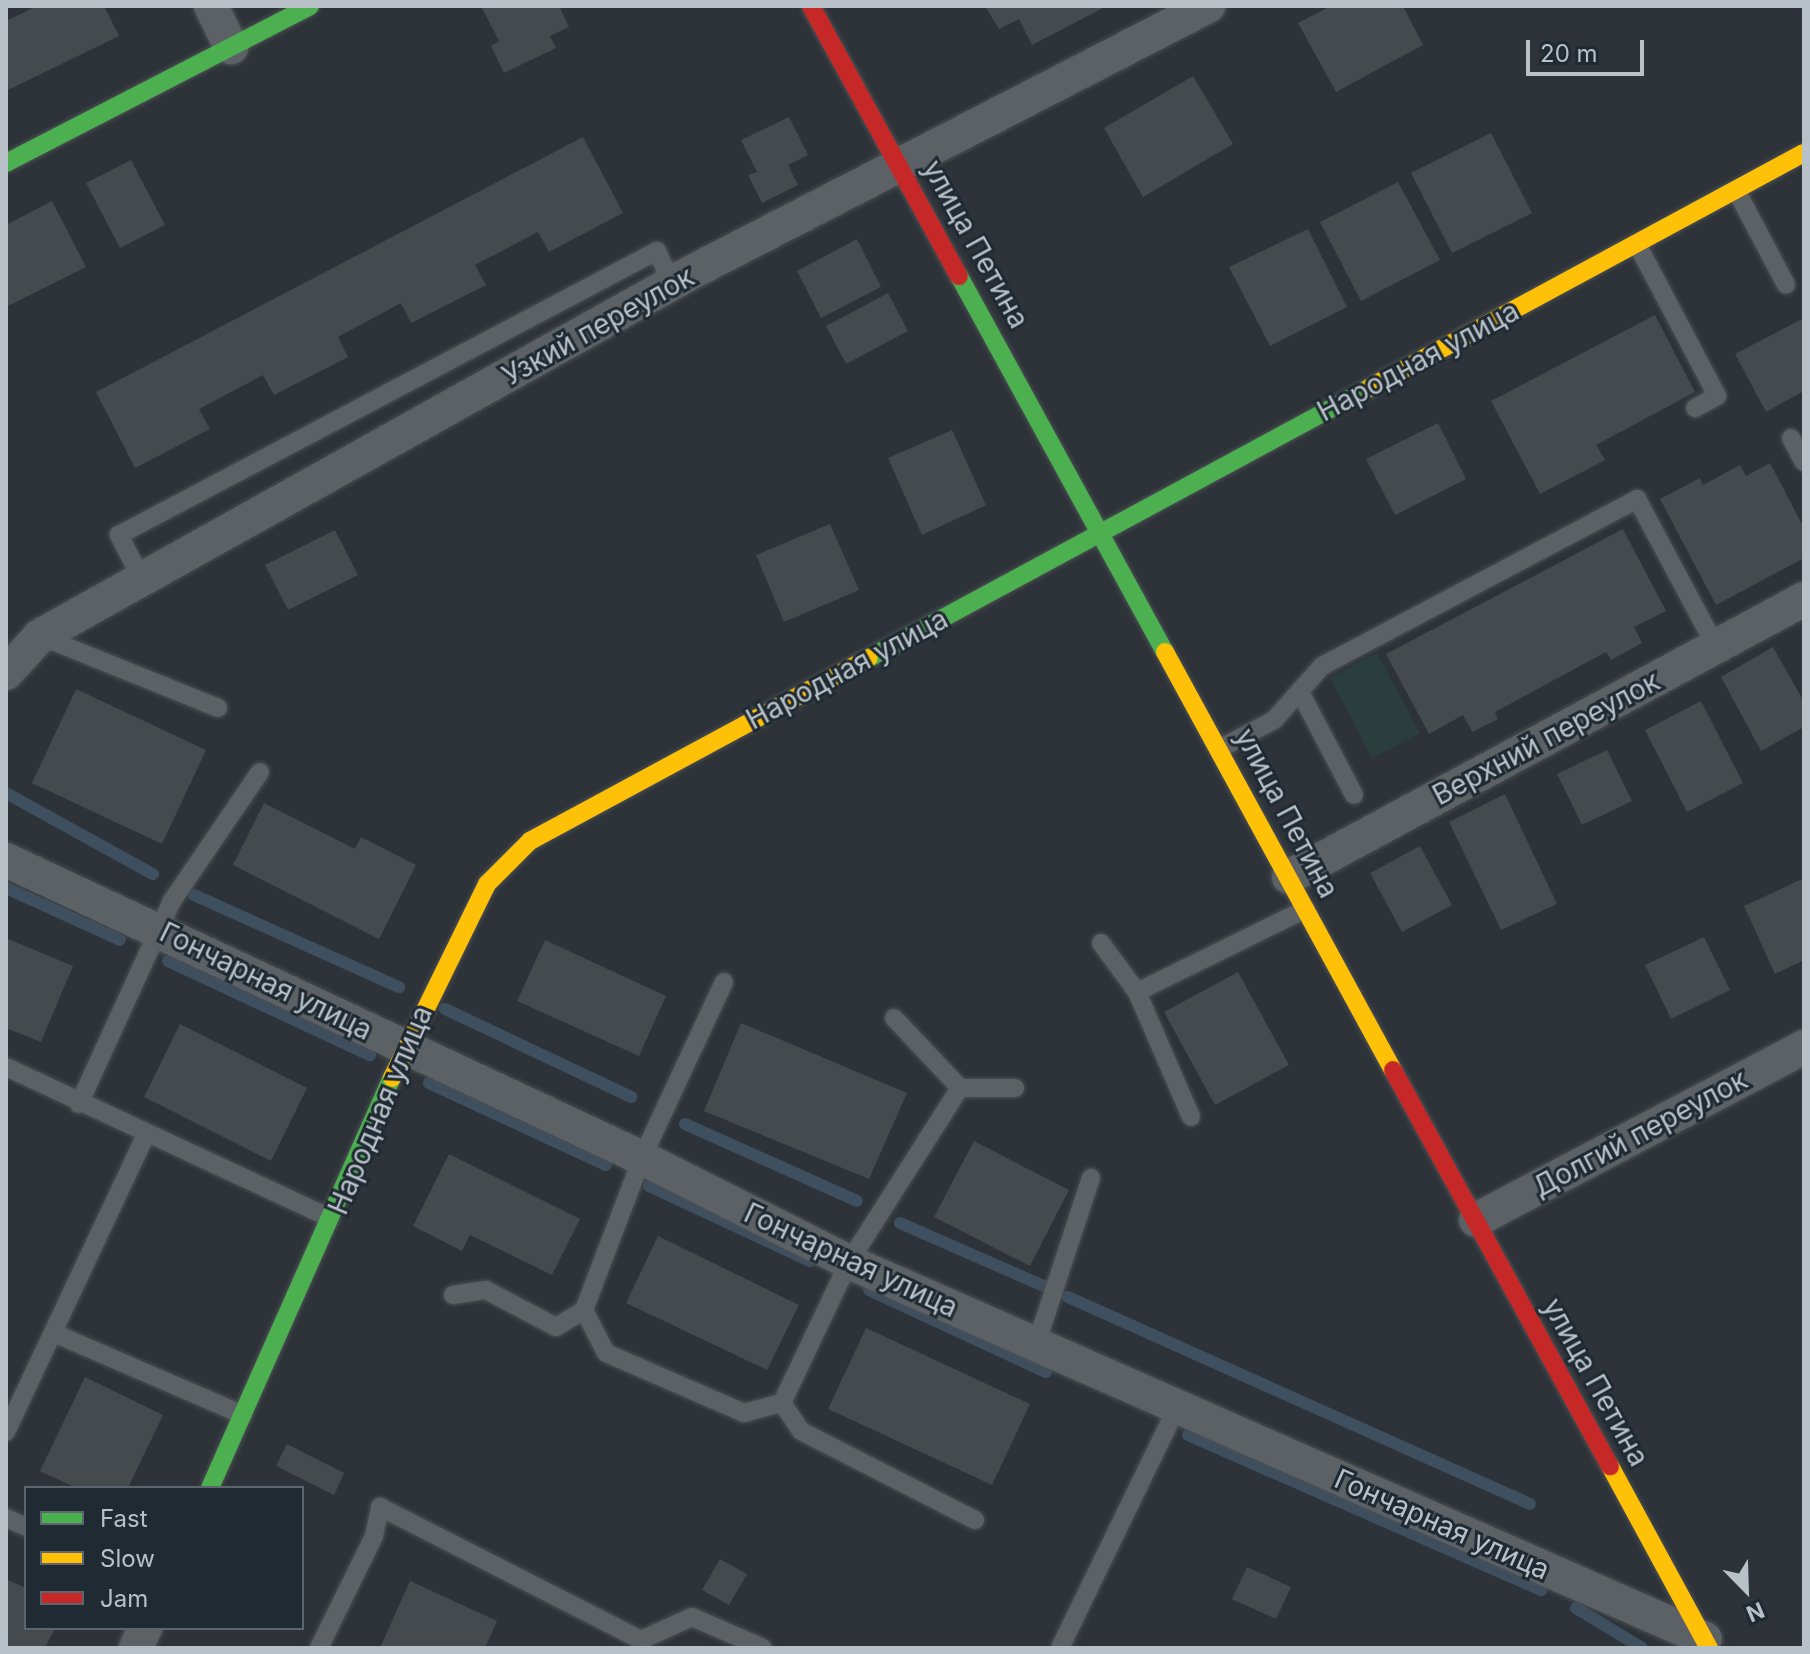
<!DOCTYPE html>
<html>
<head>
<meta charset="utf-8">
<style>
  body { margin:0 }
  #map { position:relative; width:1810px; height:1654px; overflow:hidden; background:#2d3338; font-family:Inter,sans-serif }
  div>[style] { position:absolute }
  .green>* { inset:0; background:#2b3e3e }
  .stream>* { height:12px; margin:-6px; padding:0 6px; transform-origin:6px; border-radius:6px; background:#3e4f60 }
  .building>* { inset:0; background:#454a4f }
  .roads { filter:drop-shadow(0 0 2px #4a4f53) drop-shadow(0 0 2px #4a4f53) }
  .lane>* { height:18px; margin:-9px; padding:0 9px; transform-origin:9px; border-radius:9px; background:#5c6166 }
  .street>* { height:34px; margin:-17px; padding:0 17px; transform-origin:17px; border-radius:17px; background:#5c6166 }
  .fast>* { height:18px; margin:-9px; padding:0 9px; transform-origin:9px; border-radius:9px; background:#4caf50 }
  .slow>* { height:18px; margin:-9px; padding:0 9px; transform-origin:9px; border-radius:9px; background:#ffc107 }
  .jam>* { height:18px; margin:-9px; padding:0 9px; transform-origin:9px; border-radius:9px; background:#c62828 }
  span { translate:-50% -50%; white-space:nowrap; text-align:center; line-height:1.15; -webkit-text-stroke:6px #202a32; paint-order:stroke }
  .street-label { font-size:28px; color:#b8c0c8 }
  .frame { position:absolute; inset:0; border:8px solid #b8c0c8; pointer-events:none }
  .legend { position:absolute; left:24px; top:1486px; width:280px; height:144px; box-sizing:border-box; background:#202a32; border:2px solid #5d666e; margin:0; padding:10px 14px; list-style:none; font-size:24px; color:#b8c0c8 }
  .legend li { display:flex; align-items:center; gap:16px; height:40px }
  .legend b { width:40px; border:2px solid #5d666e }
  .north { position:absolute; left:1706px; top:1550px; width:80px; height:80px; -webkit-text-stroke:6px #202a32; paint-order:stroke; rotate:157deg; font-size:22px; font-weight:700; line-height:32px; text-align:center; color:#b8c0c8 }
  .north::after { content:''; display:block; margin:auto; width:28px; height:36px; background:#b8c0c8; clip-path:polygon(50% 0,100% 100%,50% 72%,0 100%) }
  .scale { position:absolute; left:1526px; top:40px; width:118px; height:36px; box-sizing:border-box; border:4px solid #b8c0c8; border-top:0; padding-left:10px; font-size:24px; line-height:28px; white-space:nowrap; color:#b8c0c8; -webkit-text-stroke:6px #202a32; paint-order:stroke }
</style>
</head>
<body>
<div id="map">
  <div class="green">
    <i style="clip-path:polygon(1377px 653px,1420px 733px,1372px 758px,1330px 678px)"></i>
  </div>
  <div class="stream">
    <i style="left:6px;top:793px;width:168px;rotate:28.9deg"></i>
    <i style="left:6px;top:888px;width:125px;rotate:24.5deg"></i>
    <i style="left:194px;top:895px;width:225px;rotate:24.2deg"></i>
    <i style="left:168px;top:961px;width:223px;rotate:25deg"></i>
    <i style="left:445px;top:1009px;width:206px;rotate:25.3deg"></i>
    <i style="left:429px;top:1083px;width:195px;rotate:24.9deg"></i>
    <i style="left:685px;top:1124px;width:188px;rotate:24.1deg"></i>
    <i style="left:649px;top:1186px;width:178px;rotate:25deg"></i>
    <i style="left:900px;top:1223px;width:162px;rotate:23.7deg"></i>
    <i style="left:869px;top:1290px;width:195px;rotate:24.9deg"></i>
    <i style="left:1068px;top:1297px;width:506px;rotate:24.13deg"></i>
    <i style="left:1188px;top:1435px;width:386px;rotate:23.7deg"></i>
    <i style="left:1576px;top:1608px;width:77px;rotate:31.2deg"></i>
  </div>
  <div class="building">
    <i style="clip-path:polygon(37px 6px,104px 6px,119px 36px,6px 91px,6px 21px)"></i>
    <i style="clip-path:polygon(481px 6px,559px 6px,569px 27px,550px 36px,556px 48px,504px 73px,491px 46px,499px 41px)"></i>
    <i style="clip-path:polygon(985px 6px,1107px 6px,1032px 45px,1019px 19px,999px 29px)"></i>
    <i style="clip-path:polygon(1331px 6px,1403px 6px,1423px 45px,1336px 92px,1298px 23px)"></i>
    <i style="clip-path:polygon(1193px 76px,1233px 144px,1143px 197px,1104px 128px)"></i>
    <i style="clip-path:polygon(789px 117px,808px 155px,788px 165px,798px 185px,762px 203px,748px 175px,757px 172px,741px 140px)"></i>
    <i style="clip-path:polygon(1491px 133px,1532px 213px,1452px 253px,1411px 173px)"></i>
    <i style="clip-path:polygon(583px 137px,623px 213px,549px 252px,538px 232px,475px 265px,486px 285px,411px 323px,401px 303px,338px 337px,348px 357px,274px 395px,263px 375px,199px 409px,210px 429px,135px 468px,96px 392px)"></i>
    <i style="clip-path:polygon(131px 160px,165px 225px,120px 248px,86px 183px)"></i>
    <i style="clip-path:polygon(1398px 182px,1440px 260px,1361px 301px,1320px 222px)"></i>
    <i style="clip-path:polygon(52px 201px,86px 267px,6px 307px,6px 225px)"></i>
    <i style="clip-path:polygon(1308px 229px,1347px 307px,1270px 346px,1229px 267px)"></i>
    <i style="clip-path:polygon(857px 239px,881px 287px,821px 318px,797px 271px)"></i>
    <i style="clip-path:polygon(888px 293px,908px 331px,846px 364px,826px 326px)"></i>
    <i style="clip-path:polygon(1655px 315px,1695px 392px,1596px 445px,1605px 460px,1540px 494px,1491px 401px)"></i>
    <i style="clip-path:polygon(1804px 318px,1804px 391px,1766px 412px,1735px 354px)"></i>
    <i style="clip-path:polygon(1438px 423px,1466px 479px,1395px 515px,1366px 459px)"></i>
    <i style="clip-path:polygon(952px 430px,986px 505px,922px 535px,888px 458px)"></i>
    <i style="clip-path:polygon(1770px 463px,1804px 528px,1804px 558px,1716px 605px,1660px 499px,1700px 478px,1703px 485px,1740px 465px,1746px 476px)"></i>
    <i style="clip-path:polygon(830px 524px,859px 590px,784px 622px,756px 555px)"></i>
    <i style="clip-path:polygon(1623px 529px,1666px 611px,1634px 627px,1642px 643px,1611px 660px,1606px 652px,1495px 712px,1498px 719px,1472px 732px,1463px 715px,1429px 734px,1386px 654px)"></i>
    <i style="clip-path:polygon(335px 530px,358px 575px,288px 610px,265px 565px)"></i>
    <i style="clip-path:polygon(1773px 647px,1804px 702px,1804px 727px,1761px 751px,1721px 677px)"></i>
    <i style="clip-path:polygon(76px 689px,206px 750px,162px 844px,32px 783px)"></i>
    <i style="clip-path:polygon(1701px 701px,1743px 783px,1687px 812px,1645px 730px)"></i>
    <i style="clip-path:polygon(1607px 750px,1632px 801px,1582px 825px,1557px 774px)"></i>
    <i style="clip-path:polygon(1505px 794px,1557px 904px,1501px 930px,1449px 822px)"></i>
    <i style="clip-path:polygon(264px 803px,355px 849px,361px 837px,416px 865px,379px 939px,233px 865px)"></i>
    <i style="clip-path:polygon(1420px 846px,1452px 905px,1402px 932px,1370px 873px)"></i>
    <i style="clip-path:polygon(1804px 878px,1804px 960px,1775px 974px,1744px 906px)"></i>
    <i style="clip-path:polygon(1704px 937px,1730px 990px,1671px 1019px,1645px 965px)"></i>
    <i style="clip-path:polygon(6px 938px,73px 966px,41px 1042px,6px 1028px)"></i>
    <i style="clip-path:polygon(545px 940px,666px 996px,639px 1056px,517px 1001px)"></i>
    <i style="clip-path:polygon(1238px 972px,1289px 1065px,1215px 1105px,1164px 1012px)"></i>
    <i style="clip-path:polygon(741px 1023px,907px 1093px,869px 1179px,704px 1111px)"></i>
    <i style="clip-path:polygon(180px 1024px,307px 1088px,271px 1161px,144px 1097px)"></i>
    <i style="clip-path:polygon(974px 1141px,1069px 1190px,1030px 1266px,934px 1217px)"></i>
    <i style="clip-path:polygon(449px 1154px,580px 1219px,552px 1275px,470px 1235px,462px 1251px,413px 1226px)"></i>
    <i style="clip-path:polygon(658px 1236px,799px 1305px,767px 1370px,626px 1303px)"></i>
    <i style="clip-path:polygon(866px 1328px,1030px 1404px,992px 1485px,828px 1409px)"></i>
    <i style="clip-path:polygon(85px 1377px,163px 1415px,128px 1488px,76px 1488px,40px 1471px)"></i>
    <i style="clip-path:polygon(287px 1444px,344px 1473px,334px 1495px,276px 1466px)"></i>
    <i style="clip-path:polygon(720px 1559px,747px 1574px,729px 1605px,702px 1590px)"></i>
    <i style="clip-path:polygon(1247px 1567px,1291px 1587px,1276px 1619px,1232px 1599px)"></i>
    <i style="clip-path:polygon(6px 1579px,26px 1588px,26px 1628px,55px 1628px,45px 1648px,6px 1648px)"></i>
    <i style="clip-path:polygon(410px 1581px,497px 1621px,485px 1648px,380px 1648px)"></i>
  </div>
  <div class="roads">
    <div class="lane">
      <i style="left:1736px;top:190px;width:107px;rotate:62.2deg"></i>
      <i style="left:1637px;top:244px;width:172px;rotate:62.2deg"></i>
      <i style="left:1717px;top:396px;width:25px;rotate:151deg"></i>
      <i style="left:1791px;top:438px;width:27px;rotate:62deg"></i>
      <i style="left:142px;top:580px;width:51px;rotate:-117.1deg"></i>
      <i style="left:119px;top:535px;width:608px;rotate:-27.83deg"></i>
      <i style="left:657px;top:251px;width:36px;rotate:66deg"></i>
      <i style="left:40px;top:636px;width:192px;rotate:22deg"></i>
      <i style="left:1300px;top:692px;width:116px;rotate:62.3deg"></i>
      <i style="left:1221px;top:748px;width:60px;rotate:-27.8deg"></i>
      <i style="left:1274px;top:720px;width:72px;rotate:-48.4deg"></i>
      <i style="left:1322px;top:666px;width:357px;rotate:-27.9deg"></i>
      <i style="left:1637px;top:499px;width:168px;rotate:61.9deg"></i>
      <i style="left:1101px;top:943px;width:61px;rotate:53.7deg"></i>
      <i style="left:1137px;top:992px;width:188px;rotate:-26.2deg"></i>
      <i style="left:724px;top:982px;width:194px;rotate:115deg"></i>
      <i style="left:642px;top:1158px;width:163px;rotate:110.9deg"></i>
      <i style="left:584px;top:1310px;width:48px;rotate:62.9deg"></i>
      <i style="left:606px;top:1353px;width:150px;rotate:23.5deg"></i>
      <i style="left:744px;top:1413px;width:39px;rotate:-15deg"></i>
      <i style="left:1137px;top:992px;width:136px;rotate:66.6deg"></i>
      <i style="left:894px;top:1018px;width:96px;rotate:46.7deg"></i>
      <i style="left:6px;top:1067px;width:357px;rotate:25deg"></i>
      <i style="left:79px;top:1104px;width:223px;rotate:-65.4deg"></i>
      <i style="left:172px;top:901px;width:156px;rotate:-55.7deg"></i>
      <i style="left:453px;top:1295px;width:33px;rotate:-9deg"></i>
      <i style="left:486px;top:1290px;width:79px;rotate:27.9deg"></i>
      <i style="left:556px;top:1327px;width:33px;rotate:-31deg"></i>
      <i style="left:56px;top:1334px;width:204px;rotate:23.4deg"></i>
      <i style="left:1036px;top:1345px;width:176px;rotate:-71.8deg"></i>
      <i style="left:6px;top:1432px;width:328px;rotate:-64.8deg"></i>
      <i style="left:6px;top:1518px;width:22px;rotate:24deg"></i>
      <i style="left:975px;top:1520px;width:195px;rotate:-152.9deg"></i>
      <i style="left:801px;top:1431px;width:34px;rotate:-124deg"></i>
      <i style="left:782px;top:1403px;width:156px;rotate:-64.6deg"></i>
      <i style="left:849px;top:1262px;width:206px;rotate:-57.5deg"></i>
      <i style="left:960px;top:1088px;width:55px"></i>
      <i style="left:319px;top:1648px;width:125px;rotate:-63.8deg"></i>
      <i style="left:374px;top:1536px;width:30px;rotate:-78deg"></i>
      <i style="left:380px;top:1507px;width:293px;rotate:27deg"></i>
      <i style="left:641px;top:1640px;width:56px;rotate:-24.3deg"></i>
      <i style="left:692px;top:1617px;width:77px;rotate:23.6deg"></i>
      <i style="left:1060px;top:1648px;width:268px;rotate:-64.1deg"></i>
    </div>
    <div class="street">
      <i style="left:211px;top:6px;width:46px;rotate:64deg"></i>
      <i style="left:6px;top:673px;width:50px;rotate:-47.4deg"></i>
      <i style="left:40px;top:636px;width:747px;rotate:-29.17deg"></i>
      <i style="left:692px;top:272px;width:581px;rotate:-27.27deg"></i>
      <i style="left:6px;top:860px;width:702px;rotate:25.11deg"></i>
      <i style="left:642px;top:1158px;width:232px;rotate:26.7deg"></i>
      <i style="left:849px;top:1262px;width:935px;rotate:23.77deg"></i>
      <i style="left:1289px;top:877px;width:585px;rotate:-28.36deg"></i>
      <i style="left:1476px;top:1220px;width:371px;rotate:-27.8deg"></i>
      <i style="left:136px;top:1648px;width:22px;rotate:-66deg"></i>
    </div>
    <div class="fast">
      <i style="left:6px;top:163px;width:342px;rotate:-27.3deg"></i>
      <i style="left:959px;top:276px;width:429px;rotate:61.3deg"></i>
      <i style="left:869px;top:658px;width:568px;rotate:-28.37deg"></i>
      <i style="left:210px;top:1488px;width:449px;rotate:-66.1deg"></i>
    </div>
    <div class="slow">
      <i style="left:1369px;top:388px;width:494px;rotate:-28.4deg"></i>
      <i style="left:1165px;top:652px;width:476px;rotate:61.4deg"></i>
      <i style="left:392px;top:1078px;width:216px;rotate:-63.9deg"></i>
      <i style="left:487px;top:884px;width:61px;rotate:-45deg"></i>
      <i style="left:530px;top:841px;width:385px;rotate:-28.4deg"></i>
      <i style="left:1610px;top:1466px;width:207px;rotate:61.5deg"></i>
    </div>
    <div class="jam">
      <i style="left:811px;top:6px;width:308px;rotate:61.3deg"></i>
      <i style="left:1393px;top:1070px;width:452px;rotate:61.3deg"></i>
    </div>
  </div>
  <div class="street-label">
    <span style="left:976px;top:244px;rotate:61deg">улица Петина</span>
    <span style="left:598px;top:326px;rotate:-29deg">Узкий переулок</span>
    <span style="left:1418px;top:361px;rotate:-28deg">Народная улица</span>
    <span style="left:847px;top:669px;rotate:-28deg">Народная улица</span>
    <span style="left:1546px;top:738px;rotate:-28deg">Верхний переулок</span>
    <span style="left:1287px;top:813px;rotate:62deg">улица Петина</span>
    <span style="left:266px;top:981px;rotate:26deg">Гончарная улица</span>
    <span style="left:380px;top:1110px;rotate:-67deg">Народная улица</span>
    <span style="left:1640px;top:1133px;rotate:-28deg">Долгий переулок</span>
    <span style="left:851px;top:1260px;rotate:25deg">Гончарная улица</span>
    <span style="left:1596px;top:1382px;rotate:61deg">улица Петина</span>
    <span style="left:1442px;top:1524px;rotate:24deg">Гончарная улица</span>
  </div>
  <div class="frame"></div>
  <ul class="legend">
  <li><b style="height:10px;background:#4caf50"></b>Fast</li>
  <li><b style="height:10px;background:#ffc107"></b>Slow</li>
  <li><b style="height:10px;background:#c62828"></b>Jam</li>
  </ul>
  <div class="north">N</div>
  <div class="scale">20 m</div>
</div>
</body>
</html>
